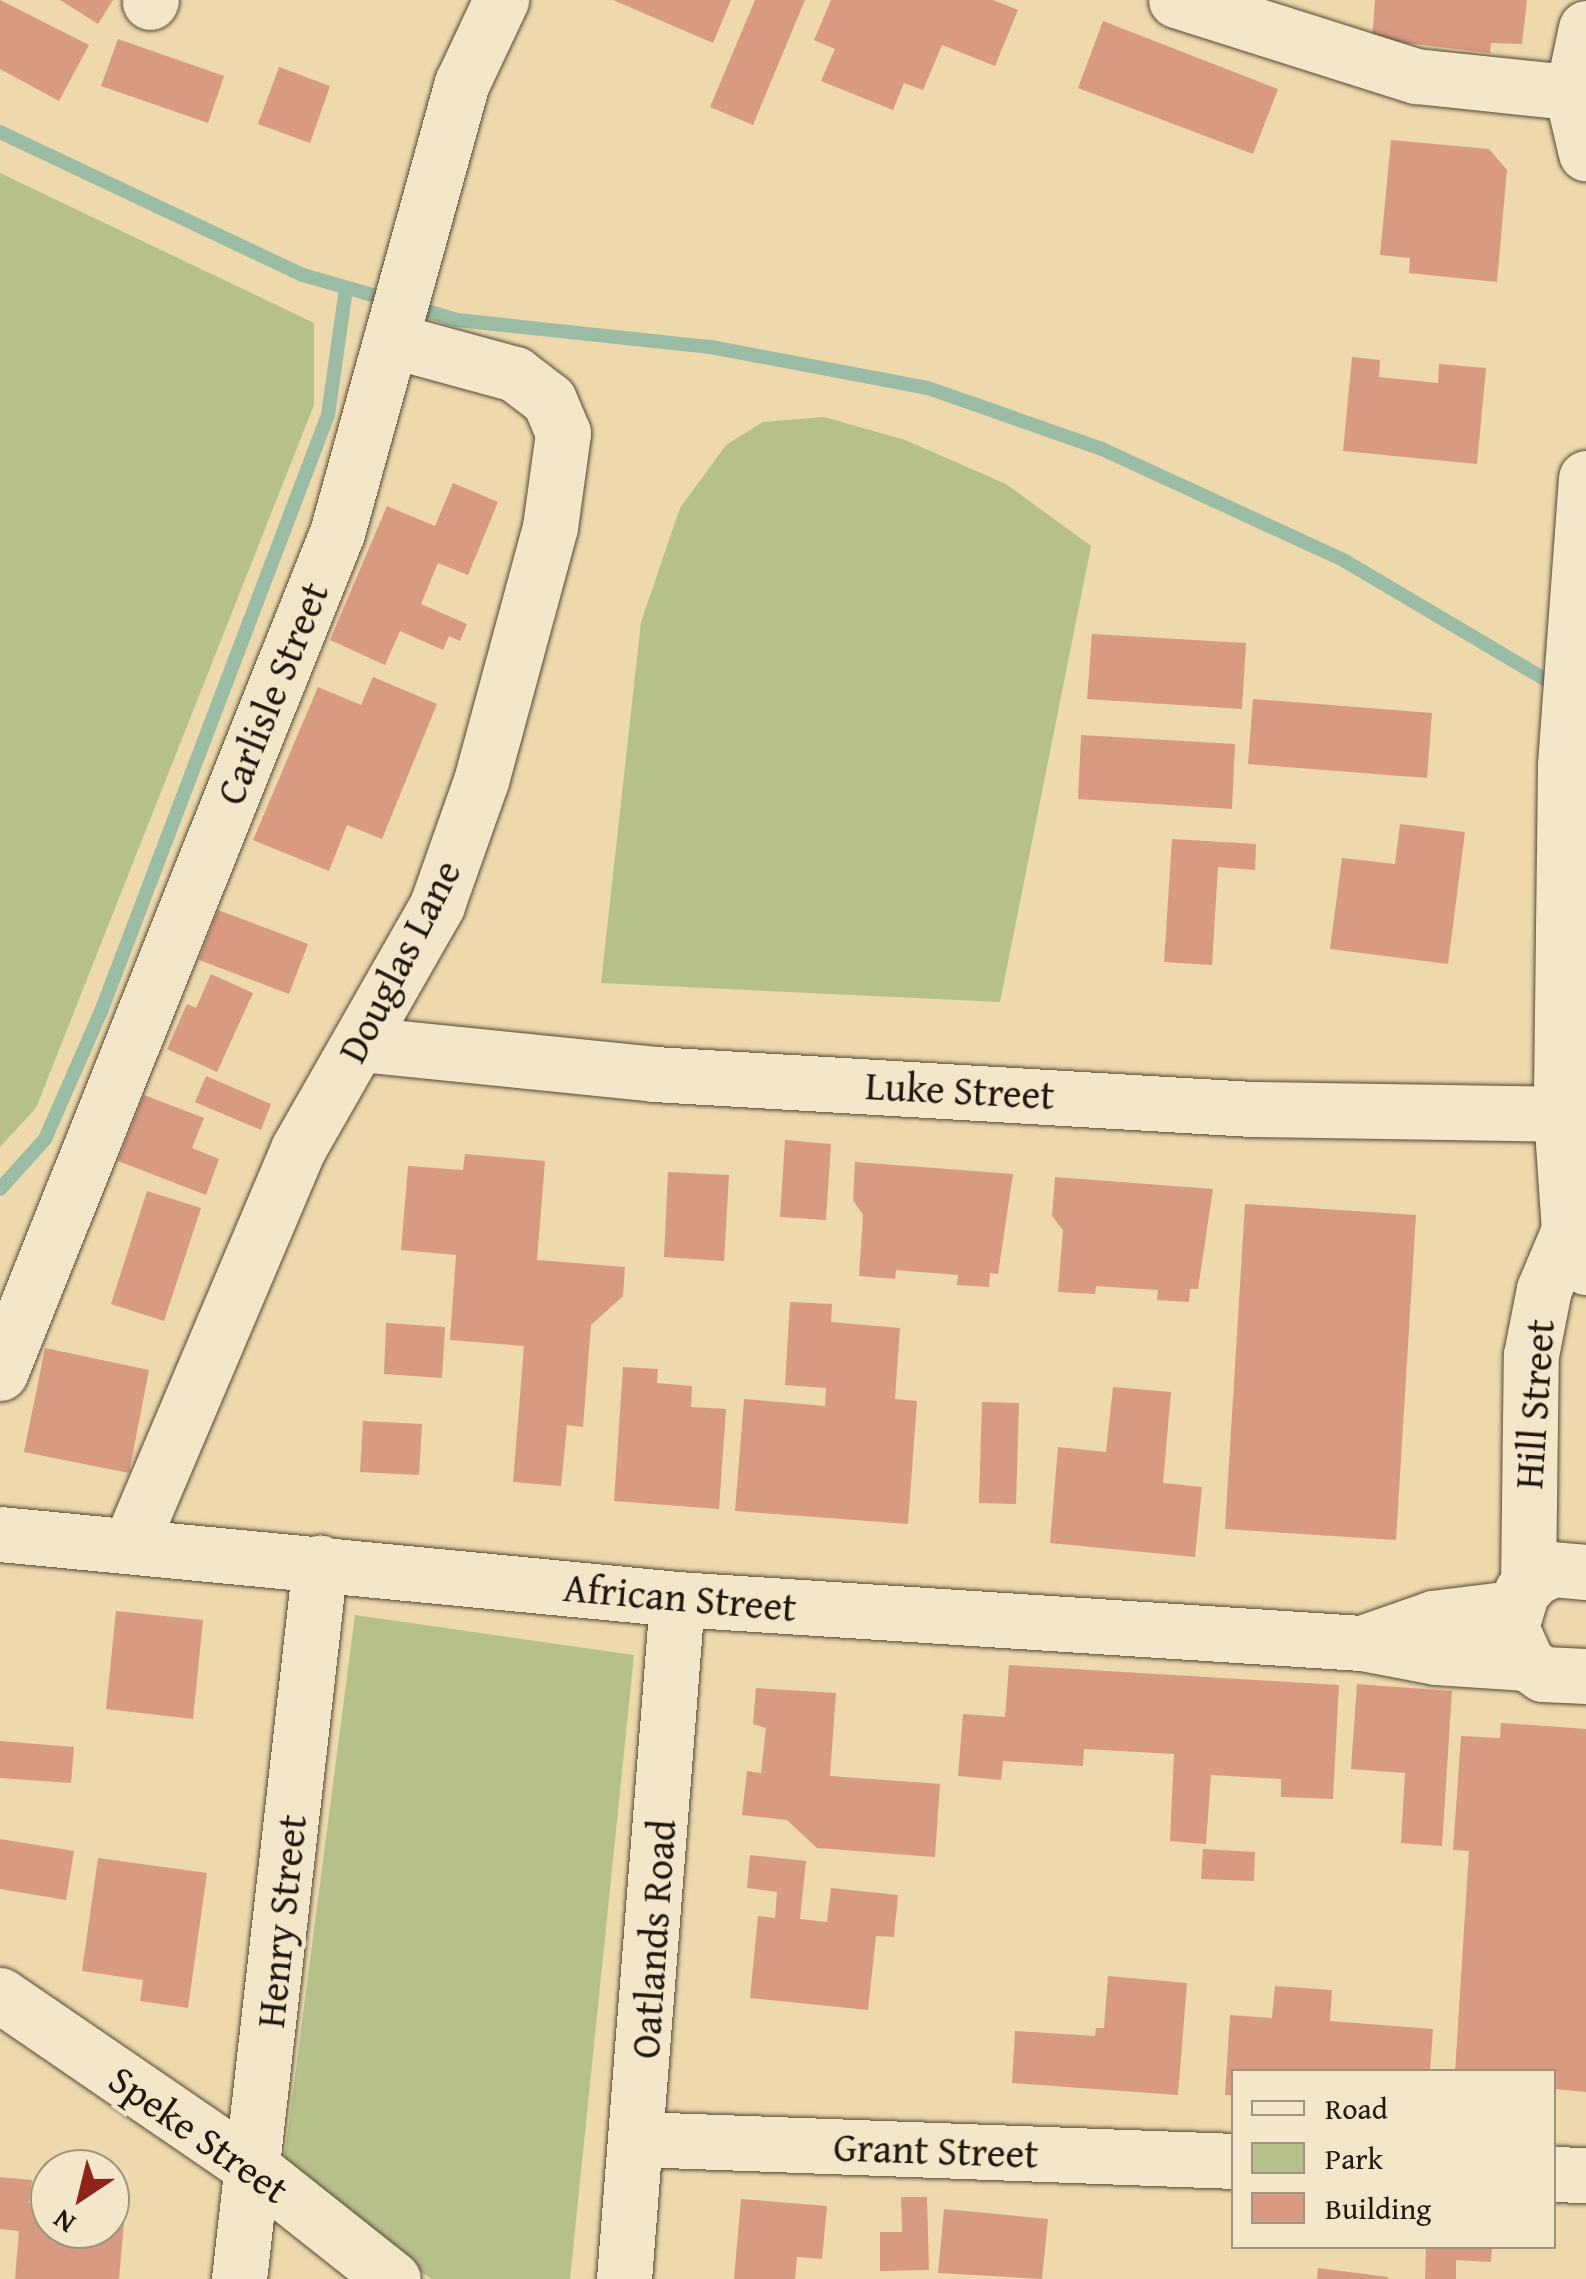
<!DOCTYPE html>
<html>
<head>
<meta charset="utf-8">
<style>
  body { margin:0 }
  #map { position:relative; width:1586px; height:2279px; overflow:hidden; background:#edd9ac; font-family:"Gentium Book Plus",serif }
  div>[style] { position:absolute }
  .green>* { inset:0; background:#b6c08b }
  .stream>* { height:14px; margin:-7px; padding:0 7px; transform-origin:7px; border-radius:7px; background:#9abba4 }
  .building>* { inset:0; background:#d89a81 }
  .roads { filter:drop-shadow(0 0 2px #554837) drop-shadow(0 0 2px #554837) }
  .minor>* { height:55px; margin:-27.5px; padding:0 27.5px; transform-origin:27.5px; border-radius:27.5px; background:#f3e6c9 }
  span { translate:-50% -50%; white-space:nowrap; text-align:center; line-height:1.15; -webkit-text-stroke:9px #f3e6c9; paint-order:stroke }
  .street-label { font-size:40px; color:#221810 }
  .legend { position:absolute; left:1231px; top:2069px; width:325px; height:180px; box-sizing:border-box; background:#f3e6c9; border:2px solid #9f947f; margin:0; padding:12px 18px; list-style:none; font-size:30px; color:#221810 }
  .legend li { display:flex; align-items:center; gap:20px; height:50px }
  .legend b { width:50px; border:2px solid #9f947f }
  .north { position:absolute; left:30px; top:2149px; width:100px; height:100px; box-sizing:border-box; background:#f3e6c9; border:2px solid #9f947f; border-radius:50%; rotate:215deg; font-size:28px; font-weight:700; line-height:40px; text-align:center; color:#221810 }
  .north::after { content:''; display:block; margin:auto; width:35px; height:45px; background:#8f2418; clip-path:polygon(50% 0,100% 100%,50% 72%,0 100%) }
</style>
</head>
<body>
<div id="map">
  <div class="green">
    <i style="clip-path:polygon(0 173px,314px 323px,314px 405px,36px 1108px,0 1147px)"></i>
    <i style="clip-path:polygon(824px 417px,905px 440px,1006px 484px,1091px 546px,1000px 1002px,601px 983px,641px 622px,680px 508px,726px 445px,763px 422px)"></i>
    <i style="clip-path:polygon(355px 1615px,634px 1655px,570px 2279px,431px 2279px,283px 2168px)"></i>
  </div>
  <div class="stream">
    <i style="left:0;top:132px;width:335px;rotate:25.3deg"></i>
    <i style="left:303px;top:275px;width:94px;rotate:16.1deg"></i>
    <i style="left:413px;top:307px;width:46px;rotate:16.5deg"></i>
    <i style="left:457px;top:320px;width:255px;rotate:6.1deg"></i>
    <i style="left:711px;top:347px;width:221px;rotate:10.7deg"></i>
    <i style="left:928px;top:388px;width:184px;rotate:19.3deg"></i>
    <i style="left:1102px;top:449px;width:268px;rotate:24.7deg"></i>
    <i style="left:1345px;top:561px;width:250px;rotate:30.6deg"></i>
    <i style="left:0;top:1189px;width:67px;rotate:-48deg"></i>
    <i style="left:45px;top:1139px;width:142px;rotate:-66.3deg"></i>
    <i style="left:102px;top:1009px;width:636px;rotate:-69.17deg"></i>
    <i style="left:328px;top:415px;width:128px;rotate:-81.9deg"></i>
  </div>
  <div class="building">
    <i style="clip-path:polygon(0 0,89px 45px,59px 101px,0 69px)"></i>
    <i style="clip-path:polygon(60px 0,113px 0,98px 24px)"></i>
    <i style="clip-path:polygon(613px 0,731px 0,713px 43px)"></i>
    <i style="clip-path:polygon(755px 0,805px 0,753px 125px,710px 107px)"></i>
    <i style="clip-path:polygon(831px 0,993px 0,1018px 10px,995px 66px,942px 45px,923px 90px,904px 83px,893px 110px,821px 81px,835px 49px,814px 40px)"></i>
    <i style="clip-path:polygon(1375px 0,1527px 0,1522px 44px,1491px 43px,1490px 53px,1372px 39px)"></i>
    <i style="clip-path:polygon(1103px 21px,1278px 89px,1253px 154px,1078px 88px)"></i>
    <i style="clip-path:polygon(118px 39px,224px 76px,208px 123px,101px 86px)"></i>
    <i style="clip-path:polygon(279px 67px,330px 86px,310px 143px,258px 124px)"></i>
    <i style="clip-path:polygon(1391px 140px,1489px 149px,1507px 170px,1497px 282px,1409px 273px,1410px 258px,1380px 255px)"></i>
    <i style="clip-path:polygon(1352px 357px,1380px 360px,1379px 377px,1438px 383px,1439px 364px,1486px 368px,1477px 464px,1343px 451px)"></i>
    <i style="clip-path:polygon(453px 483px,498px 502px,468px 575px,438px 563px,421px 604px,467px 624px,460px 641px,449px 636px,443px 650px,400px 631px,385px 665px,330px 640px,387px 506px,435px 526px)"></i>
    <i style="clip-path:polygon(1092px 634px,1246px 643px,1242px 709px,1087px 699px)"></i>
    <i style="clip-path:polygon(373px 677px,437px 704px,382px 839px,347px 825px,329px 871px,253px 840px,318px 687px,361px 705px)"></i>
    <i style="clip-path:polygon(1253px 699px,1432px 713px,1427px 778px,1248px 764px)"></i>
    <i style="clip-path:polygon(1081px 735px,1235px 744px,1232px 809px,1078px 799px)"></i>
    <i style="clip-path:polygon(1400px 824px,1465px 832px,1448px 964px,1330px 949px,1342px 858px,1395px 864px)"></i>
    <i style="clip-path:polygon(1172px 839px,1256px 844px,1255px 870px,1218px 867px,1212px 965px,1164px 962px)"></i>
    <i style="clip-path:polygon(218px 910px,308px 944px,289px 994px,199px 960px)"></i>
    <i style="clip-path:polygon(211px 974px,253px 993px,217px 1072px,167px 1049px,187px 1004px,196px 1008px)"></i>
    <i style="clip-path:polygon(206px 1076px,271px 1104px,261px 1130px,195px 1102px)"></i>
    <i style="clip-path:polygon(144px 1095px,204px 1118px,192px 1148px,219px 1159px,206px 1195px,118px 1161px)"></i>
    <i style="clip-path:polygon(785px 1140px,831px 1144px,826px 1220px,780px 1217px)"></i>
    <i style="clip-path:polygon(465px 1154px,545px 1161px,537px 1260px,625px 1267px,623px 1296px,591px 1325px,583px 1427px,567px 1425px,561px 1486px,513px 1482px,524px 1346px,450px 1340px,456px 1255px,401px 1250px,408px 1166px,463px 1170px)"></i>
    <i style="clip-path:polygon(855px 1162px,1013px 1174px,998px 1274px,990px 1273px,989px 1287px,957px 1285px,958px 1275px,896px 1270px,895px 1279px,859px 1276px,863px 1215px,853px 1200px)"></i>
    <i style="clip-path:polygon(668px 1172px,729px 1175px,724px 1261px,664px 1257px)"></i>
    <i style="clip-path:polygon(1055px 1177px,1213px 1189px,1198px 1289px,1190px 1289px,1189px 1302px,1157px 1300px,1158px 1290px,1096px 1286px,1095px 1294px,1058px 1292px,1063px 1230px,1052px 1216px)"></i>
    <i style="clip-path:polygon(147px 1191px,201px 1208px,164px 1321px,111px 1304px)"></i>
    <i style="clip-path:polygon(1245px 1204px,1416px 1215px,1396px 1540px,1225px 1529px)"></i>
    <i style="clip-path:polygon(790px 1302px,832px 1304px,831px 1322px,900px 1328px,895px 1399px,917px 1401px,908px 1524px,735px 1511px,744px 1399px,825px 1406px,826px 1388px,785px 1385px)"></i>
    <i style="clip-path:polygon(386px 1323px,445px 1327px,442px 1378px,384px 1374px)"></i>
    <i style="clip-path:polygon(45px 1348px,149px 1370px,129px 1473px,24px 1452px)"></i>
    <i style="clip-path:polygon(623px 1367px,658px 1369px,657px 1383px,692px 1386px,691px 1407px,726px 1409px,719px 1509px,614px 1501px)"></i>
    <i style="clip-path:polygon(1113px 1387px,1171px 1392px,1163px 1483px,1202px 1487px,1195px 1557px,1050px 1543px,1058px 1447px,1106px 1452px)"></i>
    <i style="clip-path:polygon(982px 1402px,1019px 1403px,1016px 1504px,979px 1503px)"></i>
    <i style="clip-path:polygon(363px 1421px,422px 1424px,419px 1475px,360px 1472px)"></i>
    <i style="clip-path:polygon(116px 1611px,203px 1620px,193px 1719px,106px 1709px)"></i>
    <i style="clip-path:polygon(1009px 1665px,1339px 1685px,1333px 1799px,1281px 1797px,1281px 1779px,1211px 1775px,1206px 1844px,1170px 1841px,1174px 1754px,1084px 1749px,1083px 1766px,1003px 1761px,1001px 1780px,958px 1776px,963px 1714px,1005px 1717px)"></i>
    <i style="clip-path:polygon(1357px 1684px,1452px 1691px,1442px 1846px,1401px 1843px,1405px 1773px,1351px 1769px)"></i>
    <i style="clip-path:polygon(756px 1688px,836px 1693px,830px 1776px,940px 1784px,935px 1857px,817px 1848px,787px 1820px,742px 1815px,747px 1771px,761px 1773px,766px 1728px,753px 1724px)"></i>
    <i style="clip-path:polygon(1501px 1723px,1586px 1729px,1586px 2092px,1554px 2089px,1554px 2072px,1455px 2072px,1469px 1851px,1453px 1850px,1461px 1736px,1500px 1738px)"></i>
    <i style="clip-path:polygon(0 1741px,74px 1747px,71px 1783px,0 1778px)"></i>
    <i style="clip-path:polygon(0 1839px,74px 1851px,66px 1900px,0 1889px)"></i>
    <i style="clip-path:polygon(1203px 1849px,1255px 1852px,1254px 1881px,1201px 1879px)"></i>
    <i style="clip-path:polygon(750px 1855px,806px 1861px,800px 1919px,827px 1922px,831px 1888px,898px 1895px,894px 1937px,876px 1936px,868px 2010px,750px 1998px,758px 1916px,775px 1918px,777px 1892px,747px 1888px)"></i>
    <i style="clip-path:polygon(98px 1858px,207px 1873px,188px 2008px,140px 2001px,143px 1980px,82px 1971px)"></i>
    <i style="clip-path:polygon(1108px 1976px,1187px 1983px,1178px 2095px,1012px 2083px,1015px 2031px,1095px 2036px,1096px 2028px,1104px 2028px)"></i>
    <i style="clip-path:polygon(1275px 1986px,1332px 1990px,1330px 2021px,1433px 2029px,1430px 2072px,1234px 2072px,1234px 2095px,1225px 2095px,1230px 2015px,1272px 2018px)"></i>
    <i style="clip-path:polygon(0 2177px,32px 2180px,29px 2203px,50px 2205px,50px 2229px,110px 2229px,110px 2210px,125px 2212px,119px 2279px,15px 2279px,19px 2231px,0 2229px)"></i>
    <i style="clip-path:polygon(901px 2197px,927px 2197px,929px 2270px,880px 2271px,880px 2232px,902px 2232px)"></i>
    <i style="clip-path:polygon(741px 2199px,827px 2206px,822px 2259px,797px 2257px,795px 2279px,734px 2279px)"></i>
    <i style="clip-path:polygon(944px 2209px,1048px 2219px,1042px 2279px,938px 2273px)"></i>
    <i style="clip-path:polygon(1426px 2246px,1492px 2246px,1491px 2262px,1456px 2260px,1456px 2279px,1425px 2279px)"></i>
    <i style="clip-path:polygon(1318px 2268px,1388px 2277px,1388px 2279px,1317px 2279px)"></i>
  </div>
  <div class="roads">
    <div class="minor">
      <i style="left:1176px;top:0;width:252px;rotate:17.6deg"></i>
      <i style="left:1416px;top:76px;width:171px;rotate:6deg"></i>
      <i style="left:150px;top:2px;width:2px;rotate:-63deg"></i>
      <i style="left:1586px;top:28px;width:67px;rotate:102deg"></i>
      <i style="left:1572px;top:94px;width:61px;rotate:76.7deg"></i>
      <i style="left:1586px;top:478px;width:289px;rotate:94.2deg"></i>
      <i style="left:1565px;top:766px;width:348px;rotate:90.7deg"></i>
      <i style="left:1561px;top:1114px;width:116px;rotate:86.1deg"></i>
      <i style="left:1569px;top:1230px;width:41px;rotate:65.3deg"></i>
      <i style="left:360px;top:1044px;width:296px;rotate:5.8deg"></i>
      <i style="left:654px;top:1074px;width:599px;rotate:3.35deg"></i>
      <i style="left:1252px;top:1109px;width:309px;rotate:0.9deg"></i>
      <i style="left:0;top:1373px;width:905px;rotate:-68.14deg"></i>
      <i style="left:337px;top:533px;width:467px;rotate:-74.5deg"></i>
      <i style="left:462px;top:83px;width:92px;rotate:-64.8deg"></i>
      <i style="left:0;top:1534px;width:680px;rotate:5.48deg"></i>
      <i style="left:677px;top:1599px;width:686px;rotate:3.68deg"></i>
      <i style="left:1362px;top:1643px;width:75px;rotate:10.7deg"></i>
      <i style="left:1436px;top:1657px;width:91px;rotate:3.8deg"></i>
      <i style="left:130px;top:1545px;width:430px;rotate:-67deg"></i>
      <i style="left:298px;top:1149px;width:281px;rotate:-60.3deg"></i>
      <i style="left:437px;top:905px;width:132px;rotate:-70.5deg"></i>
      <i style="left:481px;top:781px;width:263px;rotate:-74.8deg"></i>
      <i style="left:550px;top:527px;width:95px;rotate:-82.1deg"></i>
      <i style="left:563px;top:433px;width:36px;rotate:-113deg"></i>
      <i style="left:549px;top:400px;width:43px;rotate:-142.6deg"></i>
      <i style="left:515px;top:374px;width:129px;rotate:-164.7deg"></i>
      <i style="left:1586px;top:1572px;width:33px;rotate:-175deg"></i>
      <i style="left:1553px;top:1569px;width:19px;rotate:155deg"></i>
      <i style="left:1536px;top:1577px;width:20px;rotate:135deg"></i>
      <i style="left:1522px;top:1591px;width:38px;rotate:107deg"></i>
      <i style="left:1511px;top:1627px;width:39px;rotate:66deg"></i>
      <i style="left:1527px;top:1663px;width:19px;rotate:35deg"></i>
      <i style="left:1543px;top:1674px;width:43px;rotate:2.7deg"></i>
      <i style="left:1528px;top:1585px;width:230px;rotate:-89.3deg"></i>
      <i style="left:1531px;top:1355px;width:67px;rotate:-78.9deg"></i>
      <i style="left:1544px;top:1289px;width:64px;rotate:-67deg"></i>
      <i style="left:1362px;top:1643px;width:75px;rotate:-19.4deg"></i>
      <i style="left:1433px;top:1618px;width:81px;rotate:-7.1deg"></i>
      <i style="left:0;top:1995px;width:308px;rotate:34.4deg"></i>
      <i style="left:254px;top:2169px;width:177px;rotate:38.4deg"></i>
      <i style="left:638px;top:2139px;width:596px;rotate:2.11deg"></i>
      <i style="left:1554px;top:2174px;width:32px;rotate:2deg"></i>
      <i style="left:239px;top:2279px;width:721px;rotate:-83.55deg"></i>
      <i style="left:624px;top:2279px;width:682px;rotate:-85.54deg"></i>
    </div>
  </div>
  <div class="street-label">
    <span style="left:272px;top:693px;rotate:-68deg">Carlisle Street</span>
    <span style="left:399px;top:961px;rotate:-63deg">Douglas Lane</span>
    <span style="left:960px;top:1090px;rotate:3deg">Luke Street</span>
    <span style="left:1534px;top:1404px;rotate:-86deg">Hill Street</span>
    <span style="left:680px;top:1597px;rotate:5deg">African Street</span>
    <span style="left:281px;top:1921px;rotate:-84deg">Henry Street</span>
    <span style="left:653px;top:1939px;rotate:-86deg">Oatlands Road</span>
    <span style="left:199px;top:2134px;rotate:35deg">Speke Street</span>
    <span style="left:936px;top:2150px;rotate:2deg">Grant Street</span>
  </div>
  <ul class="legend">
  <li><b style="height:12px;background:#f3e6c9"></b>Road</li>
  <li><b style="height:28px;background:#b6c08b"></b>Park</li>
  <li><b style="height:28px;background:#d89a81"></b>Building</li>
  </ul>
  <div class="north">N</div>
</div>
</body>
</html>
